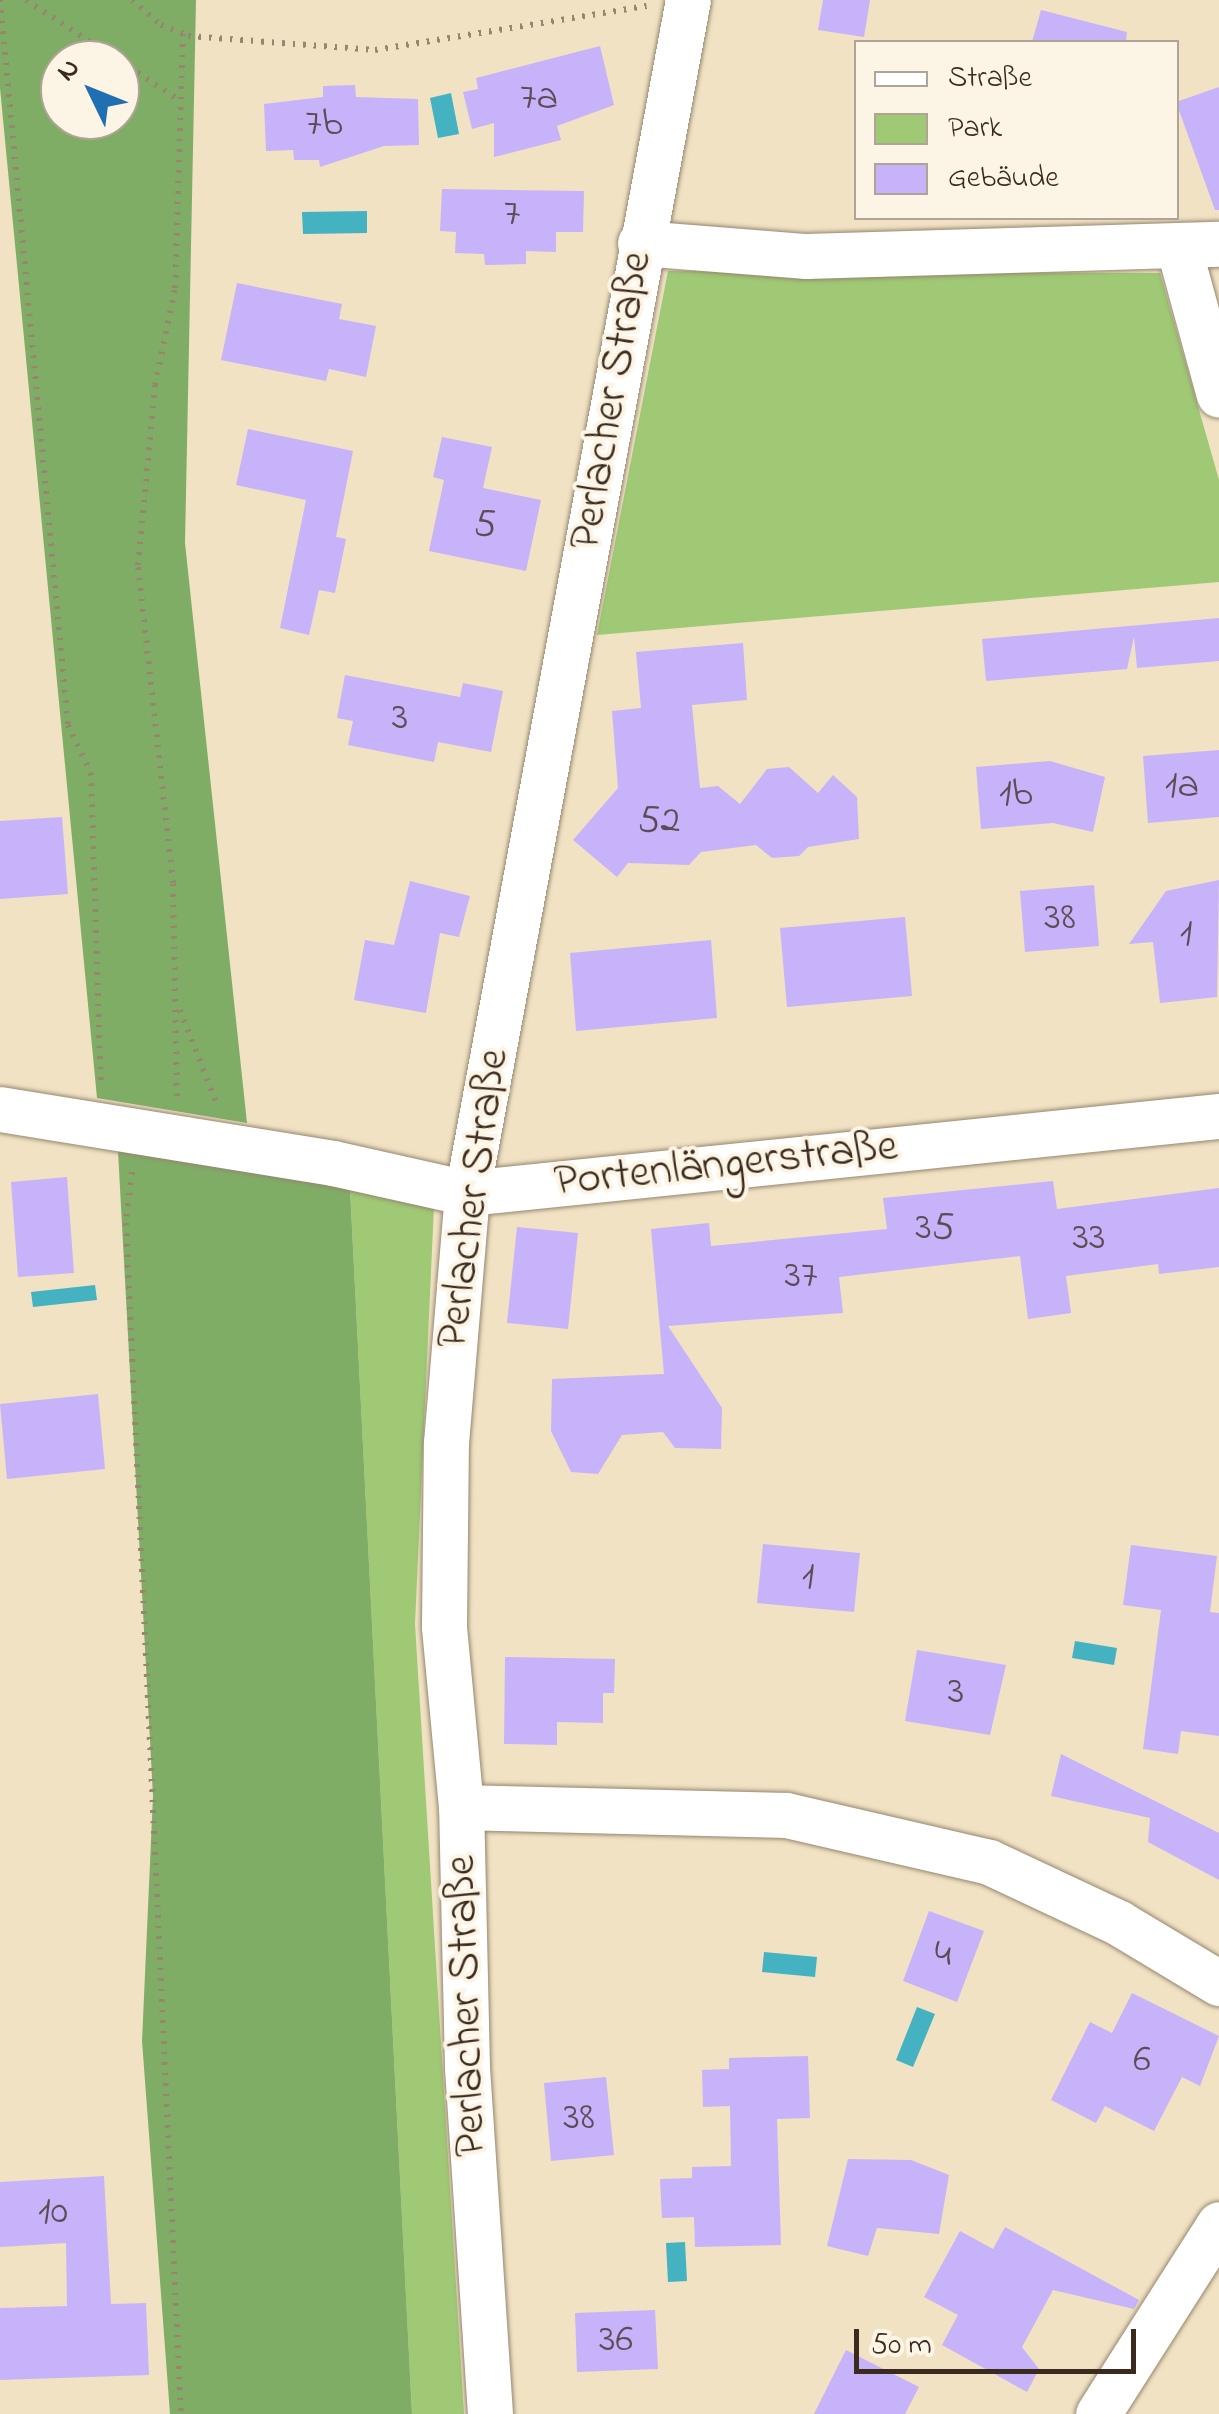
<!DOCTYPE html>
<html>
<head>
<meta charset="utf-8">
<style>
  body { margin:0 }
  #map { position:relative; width:1219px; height:2414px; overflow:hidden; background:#f0e2c3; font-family:"Indie Flower",sans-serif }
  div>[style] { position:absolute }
  .green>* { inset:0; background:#9fc975 }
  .forest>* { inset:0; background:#7fad66 }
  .water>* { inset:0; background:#45b2c2 }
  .building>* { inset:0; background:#c7b3f9 }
  .path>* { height:6px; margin-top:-3px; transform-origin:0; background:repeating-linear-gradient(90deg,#968670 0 2.5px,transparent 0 10.5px) }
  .roads { filter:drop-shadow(0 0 2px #968670) drop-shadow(0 0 2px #968670) }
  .street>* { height:45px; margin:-22.5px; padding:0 22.5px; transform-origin:22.5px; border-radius:22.5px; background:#fff }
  span { translate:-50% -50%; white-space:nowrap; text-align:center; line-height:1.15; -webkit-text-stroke:8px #fcf5e5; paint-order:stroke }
  .number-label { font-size:40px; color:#5e4c55 }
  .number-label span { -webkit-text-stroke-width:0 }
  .street-label { font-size:45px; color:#3b2a1e }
  .legend { position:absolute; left:854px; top:40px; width:325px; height:180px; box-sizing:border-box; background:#fcf5e5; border:2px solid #afa495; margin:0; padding:12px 18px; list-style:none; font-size:30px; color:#3b2a1e }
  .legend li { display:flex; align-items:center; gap:20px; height:50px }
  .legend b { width:50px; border:2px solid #afa495 }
  .north { position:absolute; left:40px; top:40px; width:100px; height:100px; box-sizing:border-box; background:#fcf5e5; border:2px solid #afa495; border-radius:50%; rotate:313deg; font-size:28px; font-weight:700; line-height:40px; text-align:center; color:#3b2a1e }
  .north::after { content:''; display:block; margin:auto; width:35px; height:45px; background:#1f6fb2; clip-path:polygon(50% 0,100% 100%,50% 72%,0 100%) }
  .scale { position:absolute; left:854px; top:2329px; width:282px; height:45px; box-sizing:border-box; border:5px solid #3b2a1e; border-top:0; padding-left:12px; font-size:30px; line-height:35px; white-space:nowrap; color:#3b2a1e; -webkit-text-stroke:8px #fcf5e5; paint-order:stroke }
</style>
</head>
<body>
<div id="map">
  <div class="green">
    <i style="clip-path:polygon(668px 271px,1160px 273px,1219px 480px,1219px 582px,597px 635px)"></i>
    <i style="clip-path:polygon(350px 1188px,434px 1206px,415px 1624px,464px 2414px,412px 2414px)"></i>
  </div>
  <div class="forest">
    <i style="clip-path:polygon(evenodd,0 0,196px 0,185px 543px,247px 1123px,97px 1098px,0 88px,0 0,60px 60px,120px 60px,120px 120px,60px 120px,60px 60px)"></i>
    <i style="clip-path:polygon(118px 1151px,350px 1188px,412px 2414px,170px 2414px,142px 2041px,153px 1796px)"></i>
  </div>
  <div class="water">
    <i style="clip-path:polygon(451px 93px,459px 134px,438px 138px,430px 98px)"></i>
    <i style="clip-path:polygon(367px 211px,367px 233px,303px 234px,302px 212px)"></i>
    <i style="clip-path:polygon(95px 1285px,97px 1300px,33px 1307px,31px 1292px)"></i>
    <i style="clip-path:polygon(1075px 1641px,1117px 1648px,1114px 1665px,1072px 1658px)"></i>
    <i style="clip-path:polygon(764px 1952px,817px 1957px,815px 1977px,762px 1972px)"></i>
    <i style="clip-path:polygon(917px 2007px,935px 2014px,913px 2067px,896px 2060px)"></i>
    <i style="clip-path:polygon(685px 2242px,687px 2281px,668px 2282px,666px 2243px)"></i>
  </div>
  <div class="building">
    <i style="clip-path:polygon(823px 0,870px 0,864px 37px,818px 30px)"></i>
    <i style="clip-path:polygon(1041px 10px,1127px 32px,1126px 42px,1032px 42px)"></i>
    <i style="clip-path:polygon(600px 46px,614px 105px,557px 126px,561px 140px,494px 157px,494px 123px,472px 129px,463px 92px,478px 89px,476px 78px)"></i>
    <i style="clip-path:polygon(355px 85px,356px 97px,418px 99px,419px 145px,384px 146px,320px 167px,319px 160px,294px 160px,293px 150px,266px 151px,264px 104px,323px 97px,323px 86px)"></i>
    <i style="clip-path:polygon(1219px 87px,1219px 210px,1215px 210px,1176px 102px)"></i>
    <i style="clip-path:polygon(442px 189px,584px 191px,583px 232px,556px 232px,556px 252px,526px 251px,526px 264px,485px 265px,484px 254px,455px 253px,456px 232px,440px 231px)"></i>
    <i style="clip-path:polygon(237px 283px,342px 304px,339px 319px,376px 326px,366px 377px,329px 369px,326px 381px,221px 360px)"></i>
    <i style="clip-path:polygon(248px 429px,353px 451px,336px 537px,346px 539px,335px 593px,319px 590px,309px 635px,280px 628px,306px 500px,236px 485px)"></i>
    <i style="clip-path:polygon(442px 437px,492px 447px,483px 488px,541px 500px,526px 571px,429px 551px,444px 480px,433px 477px)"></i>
    <i style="clip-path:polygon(1219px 618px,1219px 661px,1137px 668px,1134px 637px,1127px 669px,986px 681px,982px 639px)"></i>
    <i style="clip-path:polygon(743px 643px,747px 700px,692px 705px,700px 788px,718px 786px,740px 804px,767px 769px,789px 767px,818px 793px,833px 775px,857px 797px,859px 839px,808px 847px,799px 856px,772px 858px,756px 845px,701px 852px,689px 865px,628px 863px,617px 877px,573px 840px,618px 788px,612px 711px,641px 708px,636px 652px)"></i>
    <i style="clip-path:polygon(345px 675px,460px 697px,463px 683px,503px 691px,491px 752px,438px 742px,434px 762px,348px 745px,353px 721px,337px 718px)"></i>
    <i style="clip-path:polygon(1219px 750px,1219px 817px,1148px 823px,1143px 756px)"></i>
    <i style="clip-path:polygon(1050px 761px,1105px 777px,1093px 832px,1053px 823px,981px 829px,976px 767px)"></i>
    <i style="clip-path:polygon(62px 817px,68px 894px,0 899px,0 821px)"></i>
    <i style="clip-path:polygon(1219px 880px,1217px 997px,1160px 1003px,1153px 942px,1129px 944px,1166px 891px)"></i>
    <i style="clip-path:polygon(410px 881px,470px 896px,459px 937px,440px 933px,426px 1013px,354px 1000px,365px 940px,394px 945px)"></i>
    <i style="clip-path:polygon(1094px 885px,1099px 946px,1025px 952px,1020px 891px)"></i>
    <i style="clip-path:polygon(905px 917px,912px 996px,787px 1007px,780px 928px)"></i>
    <i style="clip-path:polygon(711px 940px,717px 1018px,576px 1031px,570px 953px)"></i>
    <i style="clip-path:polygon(67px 1177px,74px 1273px,18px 1277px,11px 1182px)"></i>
    <i style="clip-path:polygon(1053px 1181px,1057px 1209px,1219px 1188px,1219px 1267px,1159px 1274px,1158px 1264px,1066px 1276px,1071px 1313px,1028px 1319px,1020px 1256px,839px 1277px,843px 1313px,668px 1326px,722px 1408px,721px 1449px,675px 1448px,663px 1432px,622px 1435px,598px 1474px,571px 1472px,551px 1431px,552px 1379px,664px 1374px,651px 1229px,709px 1223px,711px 1246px,887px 1229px,883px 1198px)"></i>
    <i style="clip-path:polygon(517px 1227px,578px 1233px,568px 1329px,507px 1323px)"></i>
    <i style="clip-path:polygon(98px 1394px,105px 1469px,7px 1479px,0 1404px)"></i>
    <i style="clip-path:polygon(763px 1544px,860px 1553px,854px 1612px,757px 1603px)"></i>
    <i style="clip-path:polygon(1131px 1545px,1217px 1556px,1210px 1612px,1219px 1613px,1219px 1736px,1181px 1731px,1178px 1754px,1143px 1749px,1161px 1610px,1123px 1605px)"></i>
    <i style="clip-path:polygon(917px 1650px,1006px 1665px,990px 1735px,905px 1721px)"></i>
    <i style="clip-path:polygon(505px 1657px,615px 1659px,614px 1693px,603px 1693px,603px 1723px,557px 1722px,557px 1745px,504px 1744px)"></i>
    <i style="clip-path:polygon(1061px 1754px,1219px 1833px,1219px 1880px,1148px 1842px,1150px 1818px,1051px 1796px)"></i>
    <i style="clip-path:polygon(929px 1911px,984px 1931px,957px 2002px,903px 1981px)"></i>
    <i style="clip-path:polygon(1132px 1993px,1219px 2036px,1200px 2086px,1182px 2077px,1154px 2131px,1105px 2106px,1096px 2123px,1051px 2100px,1090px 2022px,1112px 2033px)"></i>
    <i style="clip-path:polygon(808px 2056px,810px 2118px,777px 2119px,781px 2245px,695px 2247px,694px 2217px,662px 2218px,660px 2179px,692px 2178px,692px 2167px,731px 2166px,730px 2106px,703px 2107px,702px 2070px,729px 2069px,729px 2058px)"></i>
    <i style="clip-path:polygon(606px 2077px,614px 2155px,551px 2161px,544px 2083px)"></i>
    <i style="clip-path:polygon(848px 2159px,911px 2160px,949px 2175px,939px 2234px,877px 2228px,868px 2256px,827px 2246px)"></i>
    <i style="clip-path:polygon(104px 2176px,111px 2304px,146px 2303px,149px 2375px,0 2380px,0 2308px,67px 2306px,66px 2243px,0 2247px,0 2182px)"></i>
    <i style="clip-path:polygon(1005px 2227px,1139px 2300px,1134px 2309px,1053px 2290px,1022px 2347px,1039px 2369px,1027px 2392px,942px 2345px,958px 2315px,924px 2297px,960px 2231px,993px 2249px)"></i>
    <i style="clip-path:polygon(655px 2310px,658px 2369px,577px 2372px,575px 2313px)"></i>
    <i style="clip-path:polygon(846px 2350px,919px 2387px,905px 2414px,814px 2414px)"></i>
  </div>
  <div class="path">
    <i style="left:0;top:0;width:728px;rotate:84.64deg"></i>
    <i style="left:68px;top:725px;width:53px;rotate:64.4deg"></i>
    <i style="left:91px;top:773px;width:311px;rotate:88.2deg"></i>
    <i style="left:26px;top:0;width:110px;rotate:33.1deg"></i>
    <i style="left:132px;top:0;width:38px;rotate:41deg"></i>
    <i style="left:161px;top:25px;width:29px;rotate:22deg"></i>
    <i style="left:188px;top:36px;width:188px;rotate:4.3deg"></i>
    <i style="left:375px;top:50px;width:275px;rotate:-9.2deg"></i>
    <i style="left:120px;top:61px;width:71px;rotate:33.5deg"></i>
    <i style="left:180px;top:1010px;width:102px;rotate:68.7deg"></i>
    <i style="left:177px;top:1096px;width:213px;rotate:-91.1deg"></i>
    <i style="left:173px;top:883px;width:320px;rotate:-96.3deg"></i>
    <i style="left:138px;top:565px;width:181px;rotate:-84.6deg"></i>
    <i style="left:155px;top:385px;width:99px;rotate:-78.3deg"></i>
    <i style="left:175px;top:288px;width:254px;rotate:-88.2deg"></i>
    <i style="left:132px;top:1172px;width:51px;rotate:96.7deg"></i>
    <i style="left:126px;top:1223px;width:1192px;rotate:87.36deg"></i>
  </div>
  <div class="roads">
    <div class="street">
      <i style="left:640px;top:243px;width:167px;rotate:4.5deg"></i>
      <i style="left:806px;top:256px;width:413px;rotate:-1.7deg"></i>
      <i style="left:1179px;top:249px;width:151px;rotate:74.7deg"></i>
      <i style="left:0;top:1109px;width:337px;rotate:9.2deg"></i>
      <i style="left:333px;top:1163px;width:137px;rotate:12.6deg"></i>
      <i style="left:467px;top:1193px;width:756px;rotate:-5.85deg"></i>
      <i style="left:461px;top:1807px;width:325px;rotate:1.4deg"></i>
      <i style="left:786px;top:1815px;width:208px;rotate:13deg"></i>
      <i style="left:989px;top:1862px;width:144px;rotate:25.1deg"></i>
      <i style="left:1119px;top:1923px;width:117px;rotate:31deg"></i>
      <i style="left:490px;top:2414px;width:348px;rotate:-93.8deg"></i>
      <i style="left:467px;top:2067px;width:260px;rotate:-91.3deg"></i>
      <i style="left:461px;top:1807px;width:182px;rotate:-95.4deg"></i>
      <i style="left:444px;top:1626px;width:183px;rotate:-89.4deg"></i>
      <i style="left:446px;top:1443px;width:251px;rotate:-85.2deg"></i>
      <i style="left:467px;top:1193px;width:1213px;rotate:-79.51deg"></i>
      <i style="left:1098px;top:2414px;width:225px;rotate:-57.5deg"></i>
    </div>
  </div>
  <div class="number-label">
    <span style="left:539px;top:99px">7a</span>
    <span style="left:324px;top:125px">7b</span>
    <span style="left:512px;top:215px">7</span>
    <span style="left:485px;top:526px">5</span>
    <span style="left:400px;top:719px">3</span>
    <span style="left:1182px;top:787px">1a</span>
    <span style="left:1016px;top:795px">1b</span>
    <span style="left:659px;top:822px">52</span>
    <span style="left:1060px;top:919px">38</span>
    <span style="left:1186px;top:935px">1</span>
    <span style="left:935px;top:1229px">35</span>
    <span style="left:1089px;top:1239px">33</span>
    <span style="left:801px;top:1277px">37</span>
    <span style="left:808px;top:1578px">1</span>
    <span style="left:956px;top:1693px">3</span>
    <span style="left:943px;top:1956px">4</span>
    <span style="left:1142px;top:2061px">6</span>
    <span style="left:579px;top:2119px">38</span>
    <span style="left:53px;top:2213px">10</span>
    <span style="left:616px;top:2341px">36</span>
  </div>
  <div class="street-label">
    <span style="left:613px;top:401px;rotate:-80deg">Perlacher Straße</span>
    <span style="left:726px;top:1166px;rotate:-6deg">Portenlängerstraße</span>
    <span style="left:475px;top:1199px;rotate:-82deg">Perlacher Straße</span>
    <span style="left:468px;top:2006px;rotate:-92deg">Perlacher Straße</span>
  </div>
  <ul class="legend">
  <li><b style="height:12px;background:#fff"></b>Straße</li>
  <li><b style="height:28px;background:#9fc975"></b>Park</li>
  <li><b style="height:28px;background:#c7b3f9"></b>Gebäude</li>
  </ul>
  <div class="north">N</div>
  <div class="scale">50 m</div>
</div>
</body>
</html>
